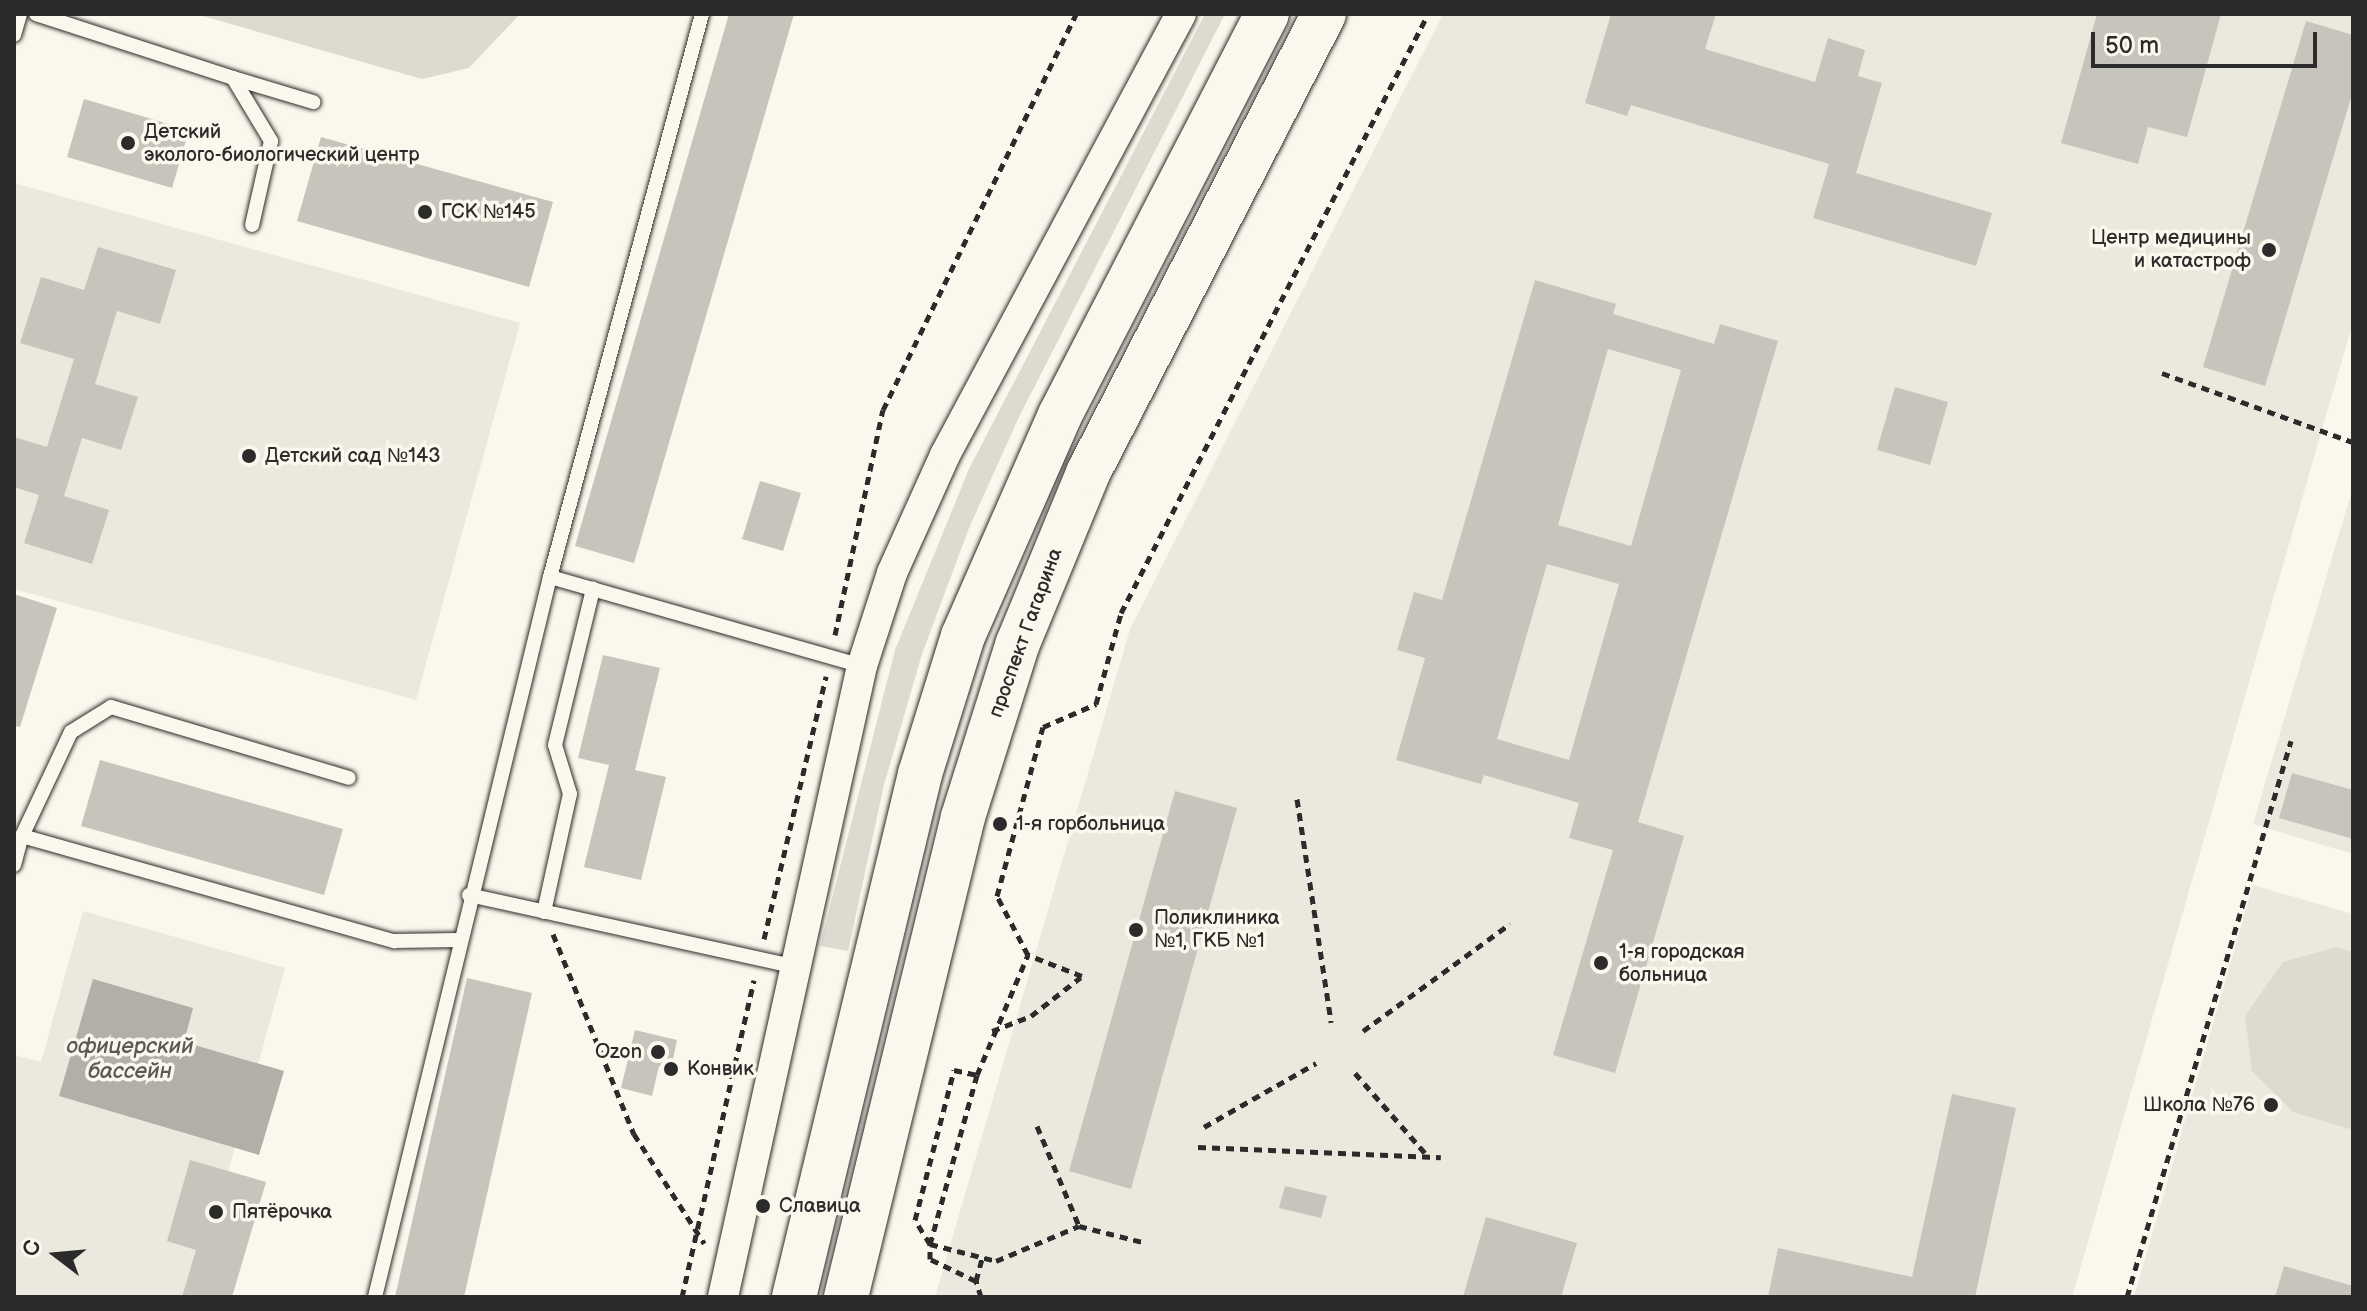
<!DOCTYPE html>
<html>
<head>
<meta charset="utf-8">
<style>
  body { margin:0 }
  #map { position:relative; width:2367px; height:1311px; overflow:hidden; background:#fbf7ec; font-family:"Balsamiq Sans",sans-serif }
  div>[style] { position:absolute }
  .built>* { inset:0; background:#ebe8de }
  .green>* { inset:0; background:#dddad0 }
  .water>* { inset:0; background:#b1afa7 }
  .building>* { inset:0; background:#c7c4bc }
  .path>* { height:5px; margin-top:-2.5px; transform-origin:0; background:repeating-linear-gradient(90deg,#2b2b2b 0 8px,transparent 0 14px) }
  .roads { filter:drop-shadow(0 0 2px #2b2b2b) drop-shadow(0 0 2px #2b2b2b) }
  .lane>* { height:14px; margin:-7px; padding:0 7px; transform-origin:7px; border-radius:7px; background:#fbf7ec }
  .street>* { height:30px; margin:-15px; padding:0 15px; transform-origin:15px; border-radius:15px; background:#fbf7ec }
  .primary>* { height:44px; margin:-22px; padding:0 22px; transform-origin:22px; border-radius:22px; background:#fbf7ec }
  .dots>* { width:22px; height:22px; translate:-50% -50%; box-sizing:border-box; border:4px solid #fbf7ec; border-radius:50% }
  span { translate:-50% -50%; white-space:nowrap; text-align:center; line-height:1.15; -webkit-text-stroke:7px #fbf7ec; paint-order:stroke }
  .poi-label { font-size:20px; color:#2b2b2b }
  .left { translate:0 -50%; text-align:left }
  .right { translate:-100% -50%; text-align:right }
  .street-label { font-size:20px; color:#2b2b2b }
  .water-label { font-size:22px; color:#5a5956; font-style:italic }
  .frame { position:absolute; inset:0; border:16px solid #2b2b2b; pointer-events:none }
  .north { position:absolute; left:16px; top:1215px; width:80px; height:80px; -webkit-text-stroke:6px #fbf7ec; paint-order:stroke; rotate:286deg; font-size:22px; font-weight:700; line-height:32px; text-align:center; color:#2b2b2b }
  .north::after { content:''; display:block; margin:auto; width:28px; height:36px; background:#2b2b2b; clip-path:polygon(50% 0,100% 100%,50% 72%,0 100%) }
  .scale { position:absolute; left:2091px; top:32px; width:226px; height:36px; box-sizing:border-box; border:4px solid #2b2b2b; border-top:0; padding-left:10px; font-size:24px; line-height:28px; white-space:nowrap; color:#2b2b2b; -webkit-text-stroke:6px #fbf7ec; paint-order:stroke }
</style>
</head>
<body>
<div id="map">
  <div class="built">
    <i style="clip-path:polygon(1443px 14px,2353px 14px,2353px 322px,2072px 1297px,935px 1297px,1130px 629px)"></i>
    <i style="clip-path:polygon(14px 183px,520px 323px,416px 700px,14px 589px)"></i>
    <i style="clip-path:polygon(2353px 487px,2353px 854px,2253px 824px)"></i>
    <i style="clip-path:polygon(2253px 885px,2353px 914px,2353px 1297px,2134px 1297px)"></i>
    <i style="clip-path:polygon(83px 911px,285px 968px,193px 1297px,14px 1297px,14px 1055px,41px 1062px)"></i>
  </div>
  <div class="green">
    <i style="clip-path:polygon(196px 14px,520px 14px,469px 68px,422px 79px)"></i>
    <i style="clip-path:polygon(1205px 14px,1225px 14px,1019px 417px,969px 528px,922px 654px,884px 785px,848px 951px,820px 946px,895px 650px,969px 469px)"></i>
    <i style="clip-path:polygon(2336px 947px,2353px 952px,2353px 1130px,2293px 1112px,2252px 1071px,2245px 1016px,2283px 962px)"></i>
  </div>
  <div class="water">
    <i style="clip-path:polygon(93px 979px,193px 1008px,184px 1042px,284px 1071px,259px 1155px,59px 1096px)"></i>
  </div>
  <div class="building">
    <i style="clip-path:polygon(729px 14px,794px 14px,634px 563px,575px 546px)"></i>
    <i style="clip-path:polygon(1611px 14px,1716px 14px,1705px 49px,1815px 82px,1828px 38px,1865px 50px,1858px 76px,1882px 83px,1856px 173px,1992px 213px,1976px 266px,1813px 218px,1829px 164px,1631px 105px,1627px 116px,1585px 103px)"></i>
    <i style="clip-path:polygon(2097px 14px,2221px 14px,2187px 137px,2148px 127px,2138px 164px,2061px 143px)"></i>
    <i style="clip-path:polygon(2306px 21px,2353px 35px,2353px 91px,2265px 386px,2203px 367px)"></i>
    <i style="clip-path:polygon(84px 99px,189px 130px,172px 188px,67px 157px)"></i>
    <i style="clip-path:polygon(321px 137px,553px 202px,529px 287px,297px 221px)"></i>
    <i style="clip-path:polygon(98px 247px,176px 270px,160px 324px,117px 311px,95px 384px,138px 397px,121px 450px,82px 438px,64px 496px,109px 510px,92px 564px,24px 543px,39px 495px,14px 487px,14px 437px,47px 447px,74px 359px,20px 343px,41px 277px,84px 290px)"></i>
    <i style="clip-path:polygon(evenodd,1535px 280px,1616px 304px,1613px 314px,1714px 344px,1720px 324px,1778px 341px,1638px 822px,1684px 836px,1615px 1073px,1553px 1055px,1613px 850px,1569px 838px,1579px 803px,1484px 775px,1481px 784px,1396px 760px,1425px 658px,1397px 650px,1414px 592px,1442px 600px,1535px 280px,1608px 349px,1681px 370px,1631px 546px,1558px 525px,1608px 349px,1535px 280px,1547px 564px,1619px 584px,1569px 760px,1497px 739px,1547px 564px)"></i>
    <i style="clip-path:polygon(1895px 387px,1948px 402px,1930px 465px,1877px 450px)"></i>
    <i style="clip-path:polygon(760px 481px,801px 493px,783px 551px,742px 539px)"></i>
    <i style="clip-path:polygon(14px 594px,57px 608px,20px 727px,14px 726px)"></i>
    <i style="clip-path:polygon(603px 655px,660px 668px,635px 770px,666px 777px,641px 880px,584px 867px,609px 765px,578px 758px)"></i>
    <i style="clip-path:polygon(100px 760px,343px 829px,324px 895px,81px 826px)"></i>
    <i style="clip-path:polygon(2292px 773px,2353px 790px,2353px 839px,2279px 818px)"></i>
    <i style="clip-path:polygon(1175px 791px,1237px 808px,1131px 1189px,1069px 1171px)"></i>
    <i style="clip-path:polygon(467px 978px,532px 993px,464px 1297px,395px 1297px)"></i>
    <i style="clip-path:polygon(635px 1030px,677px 1040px,671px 1069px,659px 1066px,652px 1096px,621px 1088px)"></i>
    <i style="clip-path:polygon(1952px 1094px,2016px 1108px,1975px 1297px,1768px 1297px,1778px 1248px,1912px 1277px)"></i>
    <i style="clip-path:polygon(190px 1160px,266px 1182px,232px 1297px,182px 1297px,196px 1250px,167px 1241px)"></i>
    <i style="clip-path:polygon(1285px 1186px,1327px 1196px,1321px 1218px,1279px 1208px)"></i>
    <i style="clip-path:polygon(1486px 1217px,1577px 1243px,1561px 1297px,1463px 1297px)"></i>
    <i style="clip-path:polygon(2284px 1266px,2353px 1286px,2353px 1297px,2275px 1297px)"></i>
  </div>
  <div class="path">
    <i style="left:2162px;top:373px;width:203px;rotate:19.9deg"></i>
    <i style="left:835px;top:635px;width:230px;rotate:-78deg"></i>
    <i style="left:883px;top:410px;width:441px;rotate:-64deg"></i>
    <i style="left:1297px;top:799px;width:226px;rotate:81.3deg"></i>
    <i style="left:553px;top:934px;width:216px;rotate:68deg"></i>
    <i style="left:634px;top:1134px;width:130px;rotate:57.3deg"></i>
    <i style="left:764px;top:939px;width:270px;rotate:-76.7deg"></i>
    <i style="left:1082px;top:976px;width:58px;rotate:-158.7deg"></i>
    <i style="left:1028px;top:955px;width:67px;rotate:-117.7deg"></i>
    <i style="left:997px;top:896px;width:175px;rotate:-74.8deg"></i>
    <i style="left:1043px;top:727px;width:58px;rotate:-23.5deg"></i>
    <i style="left:1096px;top:704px;width:94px;rotate:-74.6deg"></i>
    <i style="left:1121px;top:613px;width:673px;rotate:-62.86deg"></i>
    <i style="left:992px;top:1031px;width:42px;rotate:-21deg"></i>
    <i style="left:1031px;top:1016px;width:63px;rotate:-38deg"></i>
    <i style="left:1363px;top:1031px;width:182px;rotate:-36.1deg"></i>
    <i style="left:1355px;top:1073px;width:106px;rotate:48.8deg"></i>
    <i style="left:977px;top:1075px;width:130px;rotate:-67deg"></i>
    <i style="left:1037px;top:1126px;width:108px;rotate:67.2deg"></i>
    <i style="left:1079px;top:1226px;width:69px;rotate:14.2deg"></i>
    <i style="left:1204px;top:1127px;width:129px;rotate:-29.7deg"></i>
    <i style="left:1198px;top:1147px;width:243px;rotate:2.4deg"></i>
    <i style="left:976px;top:1281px;width:24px;rotate:-75deg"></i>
    <i style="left:682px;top:1297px;width:325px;rotate:-77.2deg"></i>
    <i style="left:981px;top:1297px;width:17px;rotate:-107deg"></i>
    <i style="left:976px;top:1281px;width:51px;rotate:-154.4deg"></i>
    <i style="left:930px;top:1259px;width:15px;rotate:-90deg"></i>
    <i style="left:930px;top:1244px;width:28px;rotate:-122deg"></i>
    <i style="left:915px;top:1220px;width:155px;rotate:-75.4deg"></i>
    <i style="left:954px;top:1070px;width:24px;rotate:12deg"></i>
    <i style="left:977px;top:1075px;width:175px;rotate:105.5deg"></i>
    <i style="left:930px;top:1244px;width:68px;rotate:14.4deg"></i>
    <i style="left:996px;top:1261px;width:90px;rotate:-22.9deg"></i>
    <i style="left:2127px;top:1297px;width:580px;rotate:-73.57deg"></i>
  </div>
  <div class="roads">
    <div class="lane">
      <i style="left:36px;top:14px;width:207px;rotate:18deg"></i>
      <i style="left:233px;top:78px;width:74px;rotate:58.9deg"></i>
      <i style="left:271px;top:141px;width:86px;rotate:102.7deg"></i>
      <i style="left:14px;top:35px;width:22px;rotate:-74deg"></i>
      <i style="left:233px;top:78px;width:84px;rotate:16.7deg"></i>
      <i style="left:550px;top:577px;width:324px;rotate:15.9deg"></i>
      <i style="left:22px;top:836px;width:115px;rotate:-64.8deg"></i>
      <i style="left:71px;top:732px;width:47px;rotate:-32deg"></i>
      <i style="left:111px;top:707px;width:248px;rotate:16.6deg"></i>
      <i style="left:14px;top:865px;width:30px;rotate:-75deg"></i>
      <i style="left:22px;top:836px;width:387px;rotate:15.8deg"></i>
      <i style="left:394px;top:941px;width:64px;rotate:-0.9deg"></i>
      <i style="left:469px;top:895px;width:335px;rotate:12.4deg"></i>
      <i style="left:544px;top:912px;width:121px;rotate:-77.6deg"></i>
      <i style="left:570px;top:794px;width:51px;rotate:-107deg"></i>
      <i style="left:555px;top:745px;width:161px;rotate:-76.3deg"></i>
      <i style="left:375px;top:1297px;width:741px;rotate:-76.34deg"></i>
      <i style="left:550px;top:577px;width:583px;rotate:-74.89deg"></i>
    </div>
    <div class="street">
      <i style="left:723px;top:1297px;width:646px;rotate:-77.58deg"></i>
      <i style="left:862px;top:666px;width:98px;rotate:-72.1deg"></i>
      <i style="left:892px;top:573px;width:129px;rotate:-65.8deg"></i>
      <i style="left:945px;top:455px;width:500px;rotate:-61.85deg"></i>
    </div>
    <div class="primary">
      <i style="left:794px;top:1297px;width:538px;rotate:-76.45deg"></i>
      <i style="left:920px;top:774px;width:145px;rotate:-72.7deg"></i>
      <i style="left:963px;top:636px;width:241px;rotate:-66.3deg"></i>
      <i style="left:1060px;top:415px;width:451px;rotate:-62.7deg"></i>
      <i style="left:846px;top:1297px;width:494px;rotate:-76.3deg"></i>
      <i style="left:963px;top:817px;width:182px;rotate:-72.5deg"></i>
      <i style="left:1018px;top:643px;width:184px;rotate:-67.6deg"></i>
      <i style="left:1088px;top:473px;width:516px;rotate:-62.79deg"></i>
    </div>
  </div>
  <div class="dots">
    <i style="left:128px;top:143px;background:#2b2b2b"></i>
    <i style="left:425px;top:212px;background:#2b2b2b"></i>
    <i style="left:2269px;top:250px;background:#2b2b2b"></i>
    <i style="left:249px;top:456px;background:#2b2b2b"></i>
    <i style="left:1000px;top:824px;background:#2b2b2b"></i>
    <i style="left:1136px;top:930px;background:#2b2b2b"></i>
    <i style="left:1601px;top:963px;background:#2b2b2b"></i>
    <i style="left:658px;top:1052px;background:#2b2b2b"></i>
    <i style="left:671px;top:1069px;background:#2b2b2b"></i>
    <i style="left:2271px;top:1105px;background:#2b2b2b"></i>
    <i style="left:763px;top:1206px;background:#2b2b2b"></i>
    <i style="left:216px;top:1212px;background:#2b2b2b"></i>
  </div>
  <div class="poi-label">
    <span class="left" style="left:144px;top:144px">Детский<br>эколого-биологический центр</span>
    <span class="left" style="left:441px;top:212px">ГСК №145</span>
    <span class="right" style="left:2251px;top:250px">Центр медицины<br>и катастроф</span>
    <span class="left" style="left:265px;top:456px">Детский сад №143</span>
    <span class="left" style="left:1016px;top:824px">1-я горбольница</span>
    <span class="left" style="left:1154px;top:930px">Поликлиника<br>№1, ГКБ №1</span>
    <span class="left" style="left:1619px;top:964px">1-я городская<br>больница</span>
    <span class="right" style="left:642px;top:1052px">Ozon</span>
    <span class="left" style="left:687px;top:1069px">Конвик</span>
    <span class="right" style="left:2255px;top:1105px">Школа №76</span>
    <span class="left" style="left:779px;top:1206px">Славица</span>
    <span class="left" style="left:232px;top:1212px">Пятёрочка</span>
  </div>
  <div class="street-label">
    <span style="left:1026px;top:633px;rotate:-70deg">проспект Гагарина</span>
  </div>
  <div class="water-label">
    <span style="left:130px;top:1059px">офицерский<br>бассейн</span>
  </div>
  <div class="frame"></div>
  <div class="north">С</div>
  <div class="scale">50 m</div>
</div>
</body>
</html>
